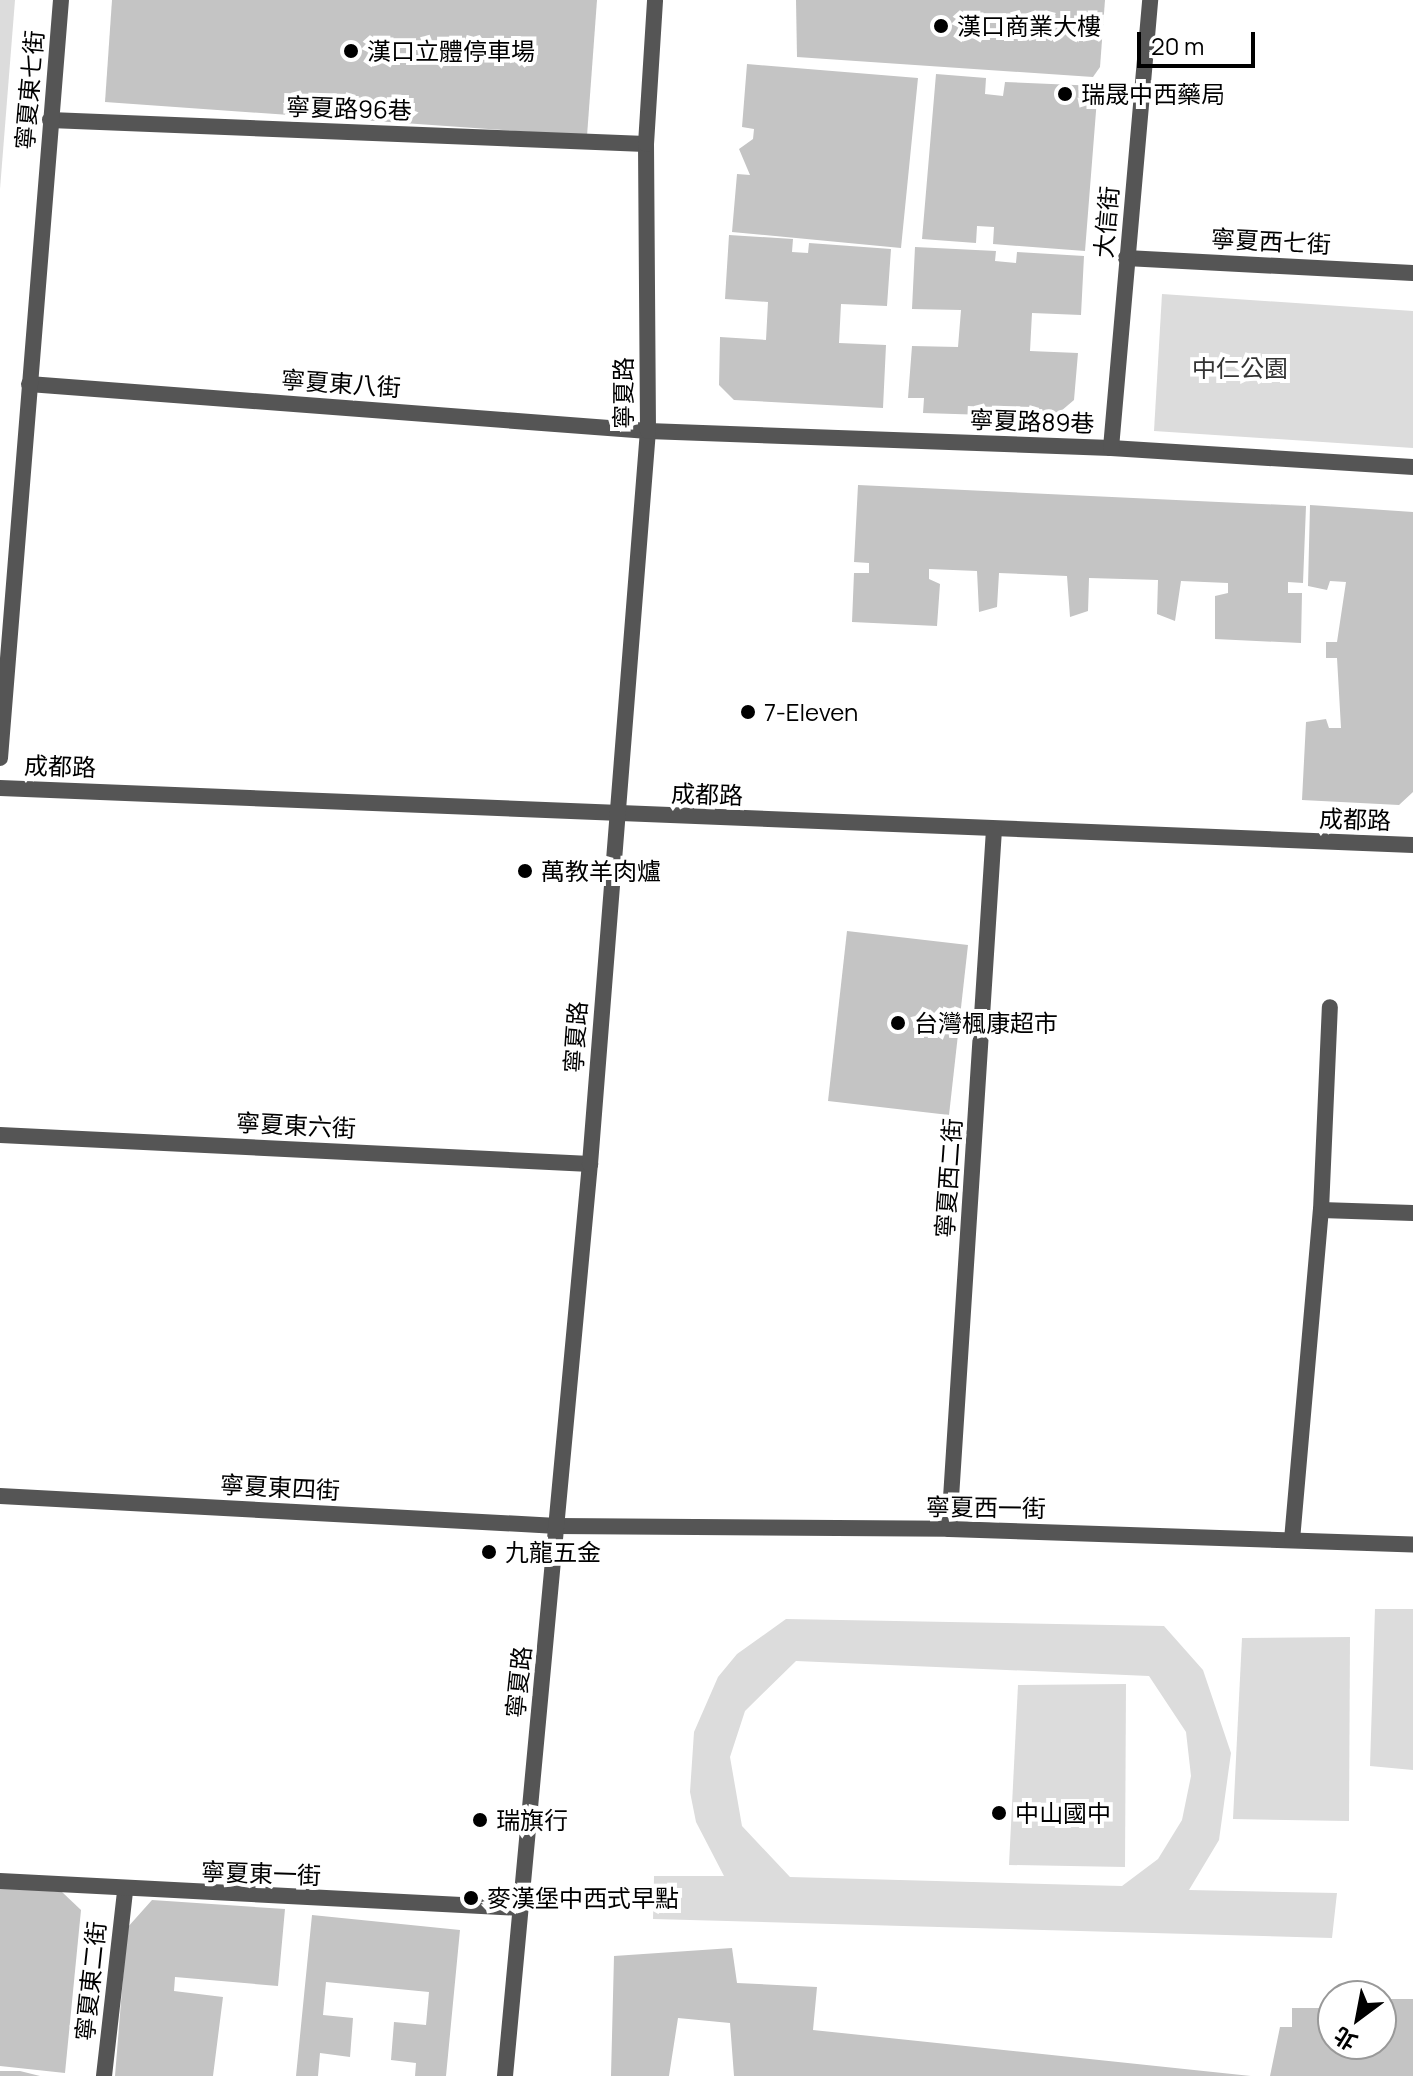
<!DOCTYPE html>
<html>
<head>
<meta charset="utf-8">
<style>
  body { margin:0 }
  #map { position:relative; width:1413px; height:2076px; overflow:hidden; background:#fff; font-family:Manrope,"Noto Sans TC",sans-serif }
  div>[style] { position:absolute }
  .green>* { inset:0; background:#dcdcdc }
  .building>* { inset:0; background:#c4c4c4 }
  .service>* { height:16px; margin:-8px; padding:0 8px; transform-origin:8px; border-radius:8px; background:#555 }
  .minor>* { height:16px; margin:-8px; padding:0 8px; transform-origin:8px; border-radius:8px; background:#555 }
  .tertiary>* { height:16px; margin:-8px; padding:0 8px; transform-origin:8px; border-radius:8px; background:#555 }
  .dots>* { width:22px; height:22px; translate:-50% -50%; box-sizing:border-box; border:4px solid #fff; border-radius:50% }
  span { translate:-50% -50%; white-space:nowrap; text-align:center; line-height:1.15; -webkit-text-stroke:8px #fff; paint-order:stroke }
  .poi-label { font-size:24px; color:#000 }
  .left { translate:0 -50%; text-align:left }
  .street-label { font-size:24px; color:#000 }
  .park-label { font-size:24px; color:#333 }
  .north { position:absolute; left:1317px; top:1980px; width:80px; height:80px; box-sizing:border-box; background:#fff; border:2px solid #999; border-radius:50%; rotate:212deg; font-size:22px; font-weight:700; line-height:32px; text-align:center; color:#000 }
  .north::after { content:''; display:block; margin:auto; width:28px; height:36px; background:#000; clip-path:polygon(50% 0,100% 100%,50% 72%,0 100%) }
  .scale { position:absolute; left:1137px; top:32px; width:118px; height:36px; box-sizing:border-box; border:4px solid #000; border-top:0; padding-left:10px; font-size:24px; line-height:28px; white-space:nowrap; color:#000; -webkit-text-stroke:6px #fff; paint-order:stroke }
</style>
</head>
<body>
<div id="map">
  <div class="green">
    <i style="clip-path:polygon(0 0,15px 0,0 189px)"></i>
    <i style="clip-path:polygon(1162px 294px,1413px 311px,1413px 448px,1154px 431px)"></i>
    <i style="clip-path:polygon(1375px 1609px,1413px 1609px,1413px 1770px,1370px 1766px)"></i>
    <i style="clip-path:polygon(evenodd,786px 1619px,1164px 1626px,1203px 1670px,1231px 1753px,1219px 1840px,1189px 1890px,1337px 1893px,1332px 1938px,653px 1919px,654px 1876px,724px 1876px,696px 1822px,690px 1792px,694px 1732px,718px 1677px,737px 1654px,786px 1619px,796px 1661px,1149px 1676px,1186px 1732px,1191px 1776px,1182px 1820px,1158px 1859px,1122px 1886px,790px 1877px,742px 1826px,730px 1757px,745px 1711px,796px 1661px)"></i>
    <i style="clip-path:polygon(1350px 1637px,1349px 1821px,1233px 1819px,1242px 1638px)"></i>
    <i style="clip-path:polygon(1126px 1684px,1125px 1867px,1009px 1865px,1018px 1685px)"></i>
  </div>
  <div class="building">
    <i style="clip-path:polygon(112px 0,597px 0,587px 136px,105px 102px)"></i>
    <i style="clip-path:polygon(796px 0,1105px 0,1100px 67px,1093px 77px,797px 57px)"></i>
    <i style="clip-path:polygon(747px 64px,918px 78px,901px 248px,732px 232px,737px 174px,750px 175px,739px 149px,753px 139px,754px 129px,742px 127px)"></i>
    <i style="clip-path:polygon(936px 74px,986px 78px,985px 94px,1003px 96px,1005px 82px,1098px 86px,1085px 251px,993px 244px,994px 227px,977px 226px,976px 243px,922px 239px)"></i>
    <i style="clip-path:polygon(729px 235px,793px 239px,792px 252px,808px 253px,809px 243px,891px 249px,887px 306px,841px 304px,839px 343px,886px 345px,883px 408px,734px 400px,719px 385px,720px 337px,766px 340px,768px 302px,725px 299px)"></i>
    <i style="clip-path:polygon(915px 247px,996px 251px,995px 261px,1016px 263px,1017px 252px,1084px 256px,1081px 315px,1032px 313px,1030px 351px,1078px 353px,1074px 400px,1054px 417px,923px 413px,924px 398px,908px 398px,912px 346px,958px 347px,961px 310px,912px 309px)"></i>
    <i style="clip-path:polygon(858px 485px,1306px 506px,1303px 583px,1288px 582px,1288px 593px,1302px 593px,1301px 643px,1215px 639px,1215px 596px,1228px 593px,1228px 583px,1181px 581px,1175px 621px,1157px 614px,1158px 580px,1089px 578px,1088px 611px,1070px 617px,1067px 576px,999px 573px,997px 607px,979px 612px,977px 571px,929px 569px,929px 579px,940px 584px,937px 626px,852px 622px,854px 573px,869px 573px,869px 563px,854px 562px)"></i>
    <i style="clip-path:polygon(1310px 505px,1413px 512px,1413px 792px,1399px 805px,1302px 800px,1306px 722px,1326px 719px,1329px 728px,1341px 728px,1337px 658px,1326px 658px,1326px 642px,1337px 642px,1346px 582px,1330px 581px,1327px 590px,1308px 586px)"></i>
    <i style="clip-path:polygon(847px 931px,968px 945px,949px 1115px,828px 1101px)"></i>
    <i style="clip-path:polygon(0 1887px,62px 1892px,81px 1910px,65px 2073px,0 2066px)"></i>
    <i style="clip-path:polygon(152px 1900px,285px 1909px,278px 1986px,175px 1977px,174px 1991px,223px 1997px,213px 2076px,115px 2076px,127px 1928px)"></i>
    <i style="clip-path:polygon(312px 1915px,460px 1930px,446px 2076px,415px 2076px,416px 2063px,391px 2060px,394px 2022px,426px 2025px,429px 1992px,326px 1982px,323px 2015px,353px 2018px,350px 2057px,320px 2053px,318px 2076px,296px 2076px)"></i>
    <i style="clip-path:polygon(732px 1948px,737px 1983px,817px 1987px,813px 2030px,1251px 2076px,734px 2076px,730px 2023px,678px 2018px,669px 2076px,611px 2076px,614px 1956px)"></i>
    <i style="clip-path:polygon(1381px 1999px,1413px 1999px,1413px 2076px,1270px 2076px,1280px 2027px,1292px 2027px,1292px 2008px,1333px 2008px,1333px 2044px,1381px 2044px)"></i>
    <i style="clip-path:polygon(0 2071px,20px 2071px,40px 2076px,0 2076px)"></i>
  </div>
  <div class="service">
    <i style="left:50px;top:120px;width:596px;rotate:2.31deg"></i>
    <i style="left:1126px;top:258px;width:287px;rotate:3deg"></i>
    <i style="left:29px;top:384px;width:621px;rotate:4.34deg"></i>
    <i style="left:648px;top:431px;width:463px;rotate:2.1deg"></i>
    <i style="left:1111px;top:448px;width:303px;rotate:3.6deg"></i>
    <i style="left:1111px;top:448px;width:450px;rotate:-85deg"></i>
    <i style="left:0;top:758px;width:760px;rotate:-85.4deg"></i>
    <i style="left:0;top:1496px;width:558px;rotate:3.08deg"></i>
    <i style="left:557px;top:1526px;width:392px;rotate:0.4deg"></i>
    <i style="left:949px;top:1529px;width:464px;rotate:1.9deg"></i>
    <i style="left:104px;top:2076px;width:186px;rotate:-83.5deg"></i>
  </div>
  <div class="minor">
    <i style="left:0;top:788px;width:1414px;rotate:2.31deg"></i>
    <i style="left:0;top:1135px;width:591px;rotate:2.81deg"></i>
    <i style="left:1321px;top:1210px;width:92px;rotate:1.9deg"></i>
    <i style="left:949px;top:1529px;width:701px;rotate:-86.32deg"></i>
    <i style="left:1292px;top:1540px;width:331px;rotate:-85deg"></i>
    <i style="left:1321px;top:1210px;width:203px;rotate:-87.5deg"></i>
    <i style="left:0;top:1881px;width:521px;rotate:2.97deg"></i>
  </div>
  <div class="tertiary">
    <i style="left:505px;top:2076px;width:916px;rotate:-84.68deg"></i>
    <i style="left:590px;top:1164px;width:735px;rotate:-85.48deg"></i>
    <i style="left:648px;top:431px;width:287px;rotate:-90.4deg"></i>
    <i style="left:646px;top:144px;width:144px;rotate:-86.4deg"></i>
  </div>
  <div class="dots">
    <i style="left:941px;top:26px;background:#000"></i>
    <i style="left:351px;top:51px;background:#000"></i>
    <i style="left:1065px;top:94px;background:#000"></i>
    <i style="left:748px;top:712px;background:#000"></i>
    <i style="left:525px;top:871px;background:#000"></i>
    <i style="left:898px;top:1023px;background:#000"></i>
    <i style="left:489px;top:1552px;background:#000"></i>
    <i style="left:999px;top:1813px;background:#000"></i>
    <i style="left:480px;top:1820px;background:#000"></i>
    <i style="left:471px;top:1898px;background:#000"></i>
  </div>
  <div class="poi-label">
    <span class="left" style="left:957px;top:26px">漢口商業大樓</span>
    <span class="left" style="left:367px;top:51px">漢口立體停車場</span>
    <span class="left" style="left:1081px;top:94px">瑞晟中西藥局</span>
    <span class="left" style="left:764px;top:712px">7-Eleven</span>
    <span class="left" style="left:541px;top:871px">萬教羊肉爐</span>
    <span class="left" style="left:914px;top:1023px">台灣楓康超市</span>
    <span class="left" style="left:505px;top:1552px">九龍五金</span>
    <span class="left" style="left:1015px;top:1813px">中山國中</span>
    <span class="left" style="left:496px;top:1820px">瑞旗行</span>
    <span class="left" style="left:487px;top:1898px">麥漢堡中西式早點</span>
  </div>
  <div class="street-label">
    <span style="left:29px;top:90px;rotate:-85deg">寧夏東七街</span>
    <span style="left:349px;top:108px;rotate:2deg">寧夏路96巷</span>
    <span style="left:1106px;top:222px;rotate:-85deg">大信街</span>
    <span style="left:1271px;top:241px;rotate:3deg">寧夏西七街</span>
    <span style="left:341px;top:383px;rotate:4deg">寧夏東八街</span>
    <span style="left:623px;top:393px;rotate:-90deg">寧夏路</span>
    <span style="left:1032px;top:421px;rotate:2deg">寧夏路89巷</span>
    <span style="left:60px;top:766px;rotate:2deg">成都路</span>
    <span style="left:707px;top:794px;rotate:2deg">成都路</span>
    <span style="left:1355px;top:819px;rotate:2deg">成都路</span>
    <span style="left:575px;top:1037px;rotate:-86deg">寧夏路</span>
    <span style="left:296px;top:1125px;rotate:3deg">寧夏東六街</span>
    <span style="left:948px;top:1178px;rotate:-86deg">寧夏西二街</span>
    <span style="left:280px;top:1487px;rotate:3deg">寧夏東四街</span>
    <span style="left:986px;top:1507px;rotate:1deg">寧夏西一街</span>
    <span style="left:518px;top:1682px;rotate:-84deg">寧夏路</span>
    <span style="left:261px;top:1873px;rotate:2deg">寧夏東一街</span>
    <span style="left:90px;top:1981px;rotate:-84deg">寧夏東二街</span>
  </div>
  <div class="park-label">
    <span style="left:1240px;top:368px">中仁公園</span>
  </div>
  <div class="north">北</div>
  <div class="scale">20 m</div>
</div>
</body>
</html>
